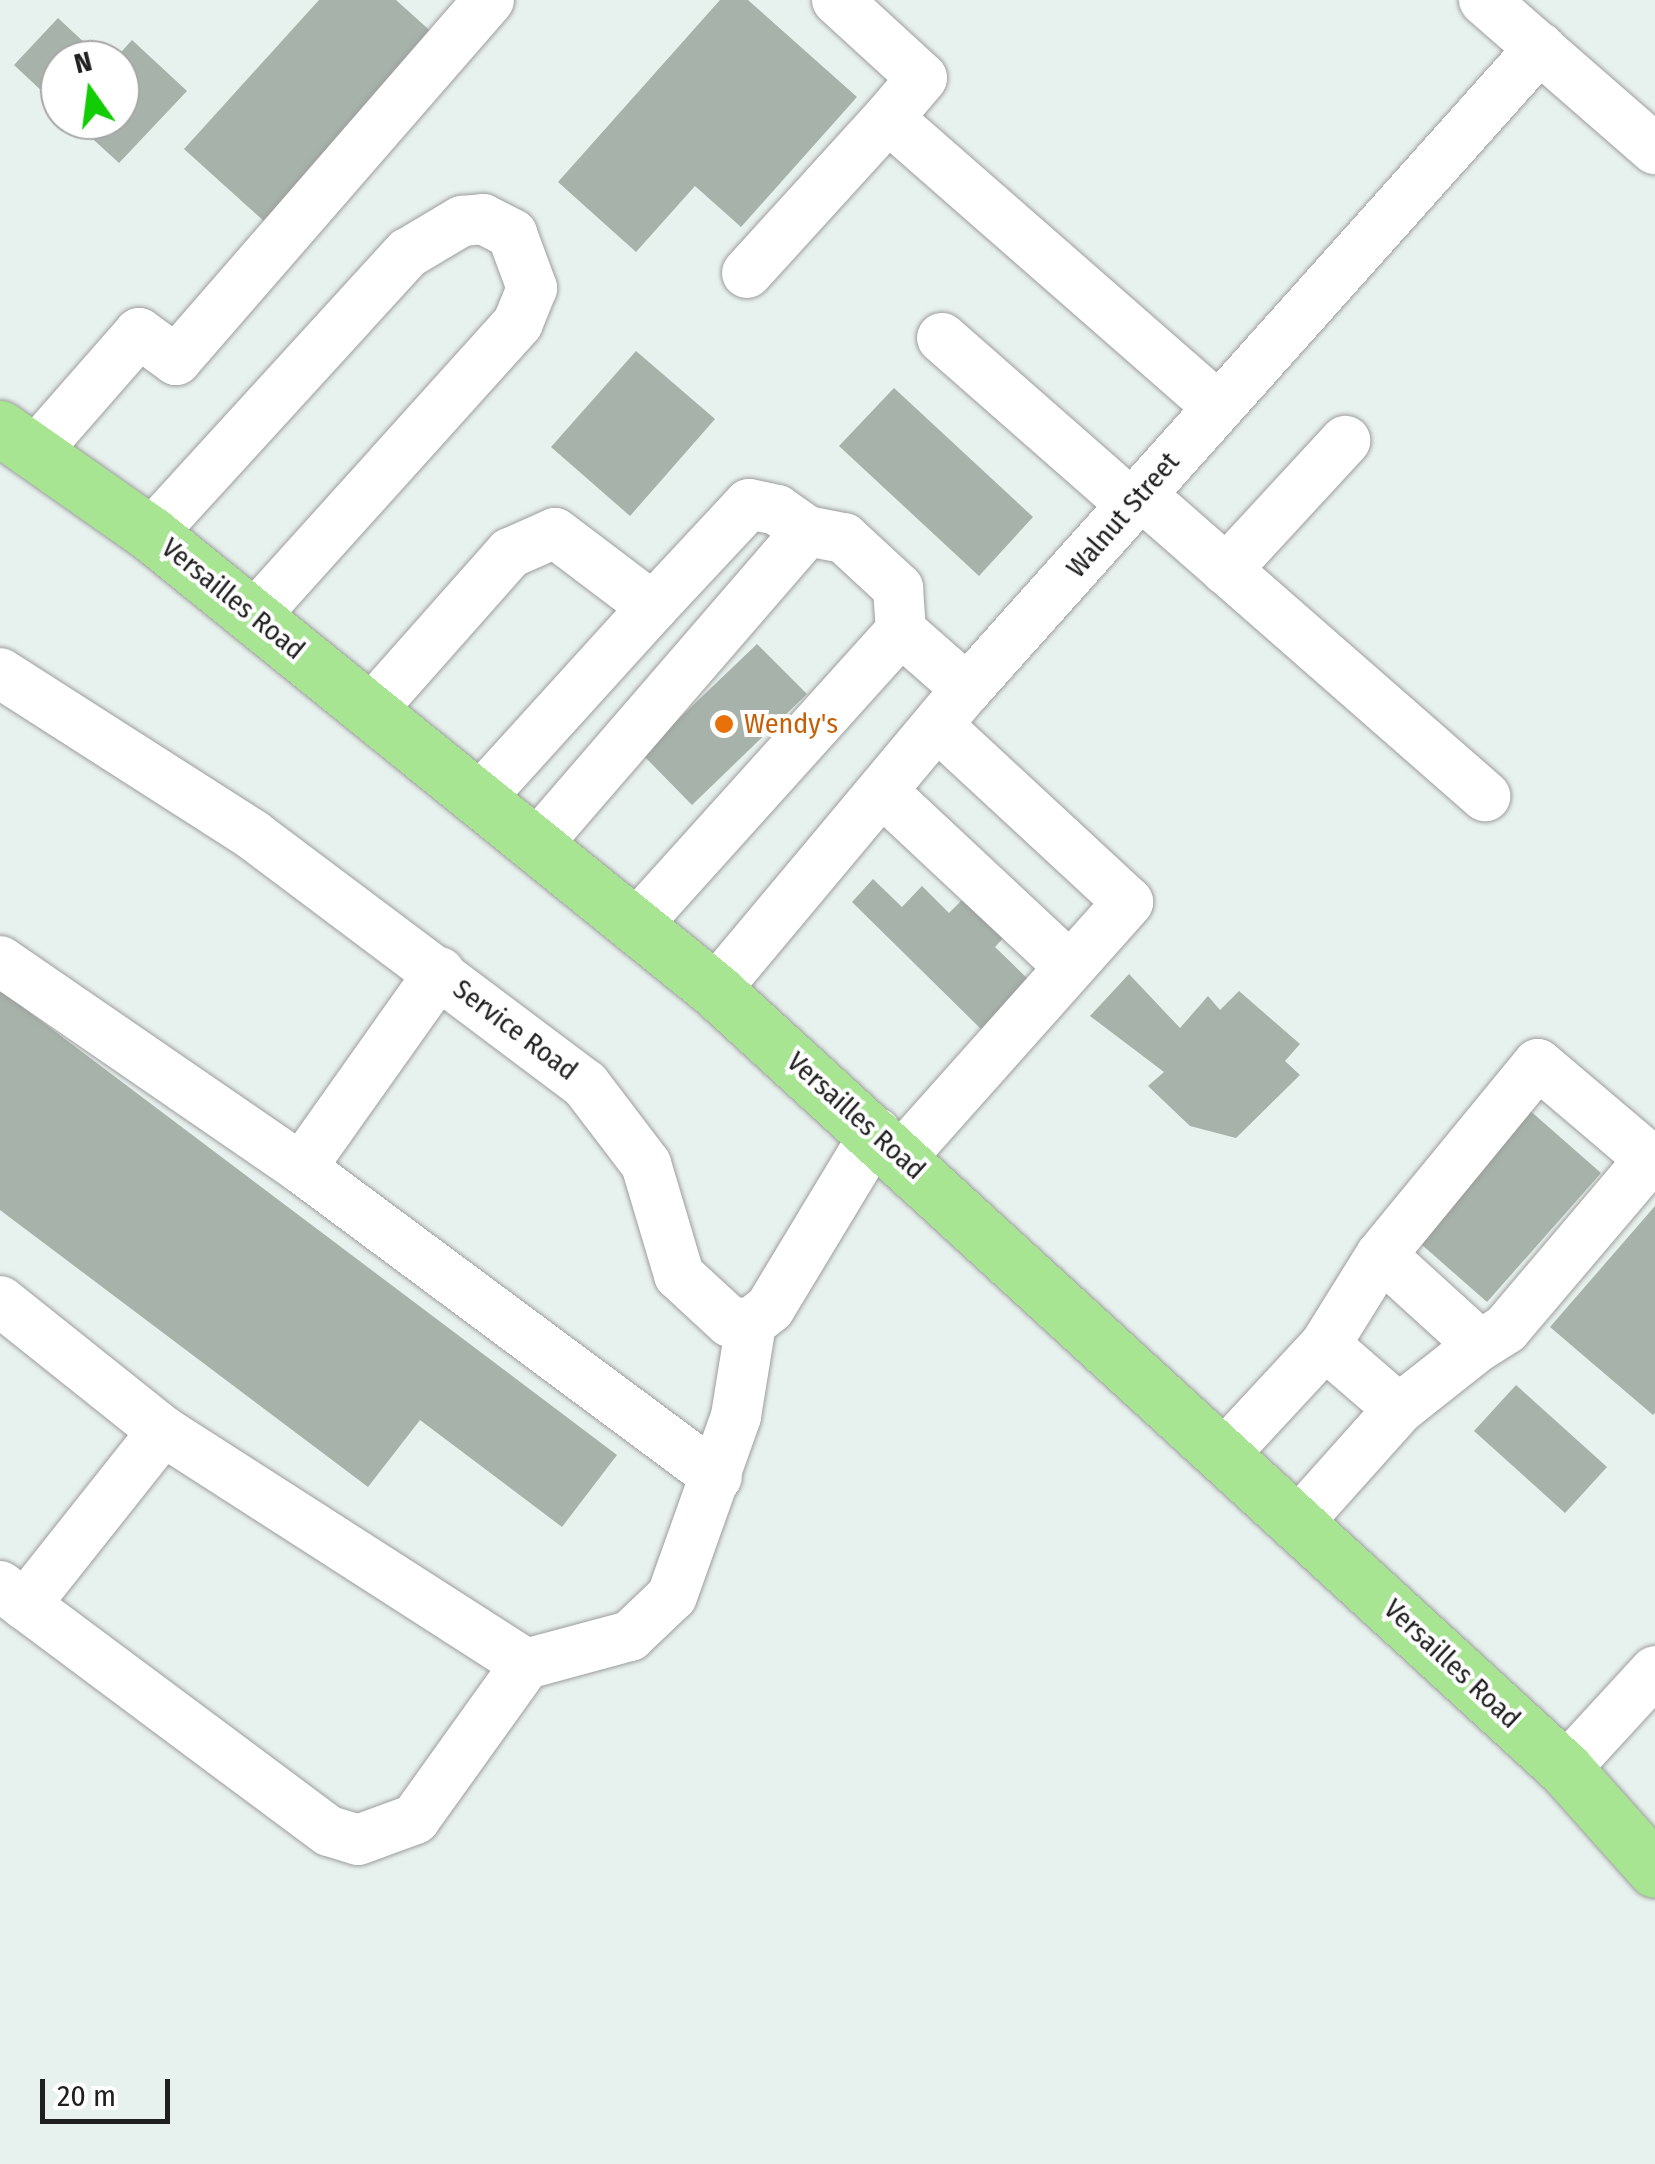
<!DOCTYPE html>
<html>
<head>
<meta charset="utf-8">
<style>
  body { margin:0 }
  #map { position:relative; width:1655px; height:2164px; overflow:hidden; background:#e7f1ed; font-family:"Fira Sans Condensed",sans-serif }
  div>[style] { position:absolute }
  .building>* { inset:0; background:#a6b2aa }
  .roads { filter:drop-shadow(0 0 2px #9d9d9d) drop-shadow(0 0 2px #9d9d9d) }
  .minor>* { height:50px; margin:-25px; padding:0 25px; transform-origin:25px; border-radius:25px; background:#fff }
  .highway>* { height:55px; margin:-27.5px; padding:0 27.5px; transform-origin:27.5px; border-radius:27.5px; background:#a7e592 }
  .dots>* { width:28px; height:28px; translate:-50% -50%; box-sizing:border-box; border:5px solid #fff; border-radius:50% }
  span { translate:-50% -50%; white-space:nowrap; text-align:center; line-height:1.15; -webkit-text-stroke:8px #fff; paint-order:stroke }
  .street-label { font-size:28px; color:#202020 }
  .food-label { font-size:28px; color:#c56008 }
  .left { translate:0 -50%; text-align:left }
  .north { position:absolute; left:40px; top:40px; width:100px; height:100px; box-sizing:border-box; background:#fff; border:2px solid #a6a6a6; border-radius:50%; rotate:346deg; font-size:28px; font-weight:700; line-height:40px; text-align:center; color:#202020 }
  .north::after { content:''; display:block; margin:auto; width:35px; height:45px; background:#12cc05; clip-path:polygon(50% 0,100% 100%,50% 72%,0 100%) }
  .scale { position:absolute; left:40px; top:2079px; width:130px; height:45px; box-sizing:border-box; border:5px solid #202020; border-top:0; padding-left:12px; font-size:30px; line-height:35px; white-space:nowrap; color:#202020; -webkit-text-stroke:8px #fff; paint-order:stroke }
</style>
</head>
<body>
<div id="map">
  <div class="building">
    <i style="clip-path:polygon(319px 0,396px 0,436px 36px,266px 223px,184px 149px)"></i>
    <i style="clip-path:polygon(720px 0,748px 0,857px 97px,741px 227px,695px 186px,636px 252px,558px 182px)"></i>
    <i style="clip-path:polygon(58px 18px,103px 60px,60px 60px,60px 108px,14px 65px)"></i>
    <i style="clip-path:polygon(132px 40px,187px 91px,119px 163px,72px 120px,120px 120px,114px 60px)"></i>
    <i style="clip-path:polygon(636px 351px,715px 419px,630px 516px,551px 447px)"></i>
    <i style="clip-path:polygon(894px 388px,1033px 517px,979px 576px,839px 446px)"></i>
    <i style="clip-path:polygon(757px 644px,807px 694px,692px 805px,642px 754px)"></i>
    <i style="clip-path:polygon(873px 879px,902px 907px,922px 886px,949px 913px,967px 895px,1006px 935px,995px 947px,1029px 980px,981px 1029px,852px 902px)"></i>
    <i style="clip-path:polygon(1129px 974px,1180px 1028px,1208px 996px,1220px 1010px,1239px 991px,1300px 1044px,1285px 1061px,1300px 1075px,1236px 1138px,1190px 1126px,1148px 1086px,1164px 1072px,1090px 1016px)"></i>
    <i style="clip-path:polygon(0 990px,617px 1455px,562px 1527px,420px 1420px,368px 1487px,0 1210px)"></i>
    <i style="clip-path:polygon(1527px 1108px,1601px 1173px,1487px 1302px,1413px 1237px)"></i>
    <i style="clip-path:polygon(1655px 1206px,1655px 1413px,1653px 1415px,1550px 1327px)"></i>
    <i style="clip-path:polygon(1516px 1385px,1607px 1467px,1565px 1513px,1474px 1431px)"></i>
  </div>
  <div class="roads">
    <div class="minor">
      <i style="left:837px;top:0;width:115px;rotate:42.5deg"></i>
      <i style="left:922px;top:78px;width:52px;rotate:130.4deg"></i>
      <i style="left:888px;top:118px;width:437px;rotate:41.2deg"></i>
      <i style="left:1484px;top:0;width:227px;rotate:41.1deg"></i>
      <i style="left:747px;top:273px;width:210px;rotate:-47.7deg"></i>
      <i style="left:942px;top:338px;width:252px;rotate:41.3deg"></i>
      <i style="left:35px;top:452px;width:158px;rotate:-48.8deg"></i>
      <i style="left:139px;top:333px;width:46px;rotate:36.1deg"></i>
      <i style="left:176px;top:360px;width:477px;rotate:-49deg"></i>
      <i style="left:1140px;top:494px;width:459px;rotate:41.2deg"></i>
      <i style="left:151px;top:534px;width:381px;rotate:-47.6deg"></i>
      <i style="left:408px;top:253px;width:63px;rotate:-30.7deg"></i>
      <i style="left:462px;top:221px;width:21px;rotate:-5deg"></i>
      <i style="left:483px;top:219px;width:33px;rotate:27deg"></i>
      <i style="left:512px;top:234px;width:58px;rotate:69.7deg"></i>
      <i style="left:532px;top:288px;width:38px;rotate:112deg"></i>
      <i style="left:518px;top:323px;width:394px;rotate:132deg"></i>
      <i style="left:1226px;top:570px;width:176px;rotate:-47.3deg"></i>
      <i style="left:653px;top:607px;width:141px;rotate:-47deg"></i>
      <i style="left:749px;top:504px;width:29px;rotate:12deg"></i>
      <i style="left:777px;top:510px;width:37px;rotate:35deg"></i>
      <i style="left:807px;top:531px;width:38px;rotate:11deg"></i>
      <i style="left:844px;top:538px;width:74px;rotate:42.8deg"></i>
      <i style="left:898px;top:588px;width:43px;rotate:86deg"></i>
      <i style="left:901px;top:631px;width:88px;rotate:41.3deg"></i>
      <i style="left:0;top:673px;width:300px;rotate:32.6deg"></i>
      <i style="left:253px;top:835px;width:415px;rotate:36.9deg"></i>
      <i style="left:585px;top:1084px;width:101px;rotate:52.7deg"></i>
      <i style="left:646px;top:1164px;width:116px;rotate:73.4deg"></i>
      <i style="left:679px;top:1275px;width:69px;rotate:42.7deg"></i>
      <i style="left:730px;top:1322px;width:21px;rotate:3deg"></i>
      <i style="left:751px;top:1323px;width:24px;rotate:-38deg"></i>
      <i style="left:770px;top:1308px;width:205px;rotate:-58.9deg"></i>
      <i style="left:371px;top:710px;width:210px;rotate:-48.5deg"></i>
      <i style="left:510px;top:553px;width:49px;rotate:-24deg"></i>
      <i style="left:555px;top:533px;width:123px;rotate:37.1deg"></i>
      <i style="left:653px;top:607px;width:256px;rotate:132.2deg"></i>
      <i style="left:883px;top:792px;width:253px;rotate:43.1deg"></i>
      <i style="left:537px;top:844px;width:413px;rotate:-49.2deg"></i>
      <i style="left:636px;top:925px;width:396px;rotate:-48deg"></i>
      <i style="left:0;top:961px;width:365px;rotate:34.5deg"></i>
      <i style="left:301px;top:1168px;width:518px;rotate:36.6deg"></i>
      <i style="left:715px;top:990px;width:393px;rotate:-50.1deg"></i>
      <i style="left:967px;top:689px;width:860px;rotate:-48.21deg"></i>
      <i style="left:902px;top:1156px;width:340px;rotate:-48.3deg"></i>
      <i style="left:1128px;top:902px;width:258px;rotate:-137.2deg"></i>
      <i style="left:301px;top:1168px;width:240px;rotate:-54.7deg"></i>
      <i style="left:1381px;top:1255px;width:247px;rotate:-50.6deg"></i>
      <i style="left:1538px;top:1064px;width:147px;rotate:40.3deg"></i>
      <i style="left:1650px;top:1159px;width:223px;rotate:130.3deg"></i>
      <i style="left:1506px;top:1329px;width:31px;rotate:148deg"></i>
      <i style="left:0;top:1301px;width:208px;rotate:38.6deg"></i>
      <i style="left:163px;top:1431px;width:431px;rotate:32.7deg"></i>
      <i style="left:526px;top:1664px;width:108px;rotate:-15.1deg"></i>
      <i style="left:630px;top:1636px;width:58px;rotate:-43.6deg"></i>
      <i style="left:672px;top:1596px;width:191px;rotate:-70.4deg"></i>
      <i style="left:736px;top:1416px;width:94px;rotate:-80.8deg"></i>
      <i style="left:1325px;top:1345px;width:106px;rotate:-58.1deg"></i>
      <i style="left:1381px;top:1255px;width:134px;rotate:42.3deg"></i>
      <i style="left:1480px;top:1345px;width:103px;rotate:141.7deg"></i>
      <i style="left:1224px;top:1454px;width:149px;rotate:-47.2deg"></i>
      <i style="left:1325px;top:1345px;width:98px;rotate:40.9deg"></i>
      <i style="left:1399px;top:1409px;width:152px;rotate:131.8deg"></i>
      <i style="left:0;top:1586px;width:410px;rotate:36.7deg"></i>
      <i style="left:329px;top:1831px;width:30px;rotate:17deg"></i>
      <i style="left:358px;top:1840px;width:61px;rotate:-20.2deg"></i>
      <i style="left:415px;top:1819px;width:191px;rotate:-54.4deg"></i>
      <i style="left:25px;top:1605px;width:222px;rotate:-51.6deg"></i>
      <i style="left:1565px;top:1769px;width:133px;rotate:-47.4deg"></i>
    </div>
    <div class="highway">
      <i style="left:0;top:428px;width:184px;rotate:35.1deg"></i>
      <i style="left:151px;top:534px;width:725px;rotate:38.96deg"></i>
      <i style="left:715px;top:990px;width:1153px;rotate:42.5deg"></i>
      <i style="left:1565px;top:1769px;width:135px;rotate:48.3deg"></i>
    </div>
  </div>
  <div class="dots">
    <i style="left:724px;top:724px;background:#e8710a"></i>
  </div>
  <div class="street-label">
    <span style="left:1123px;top:515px;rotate:-49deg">Walnut Street</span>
    <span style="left:233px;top:599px;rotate:39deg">Versailles Road</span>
    <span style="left:515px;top:1030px;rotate:37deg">Service Road</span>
    <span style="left:856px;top:1116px;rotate:42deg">Versailles Road</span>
    <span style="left:1452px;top:1664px;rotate:43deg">Versailles Road</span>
  </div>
  <div class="food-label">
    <span class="left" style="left:744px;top:724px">Wendy's</span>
  </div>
  <div class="north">N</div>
  <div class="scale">20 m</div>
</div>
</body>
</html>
